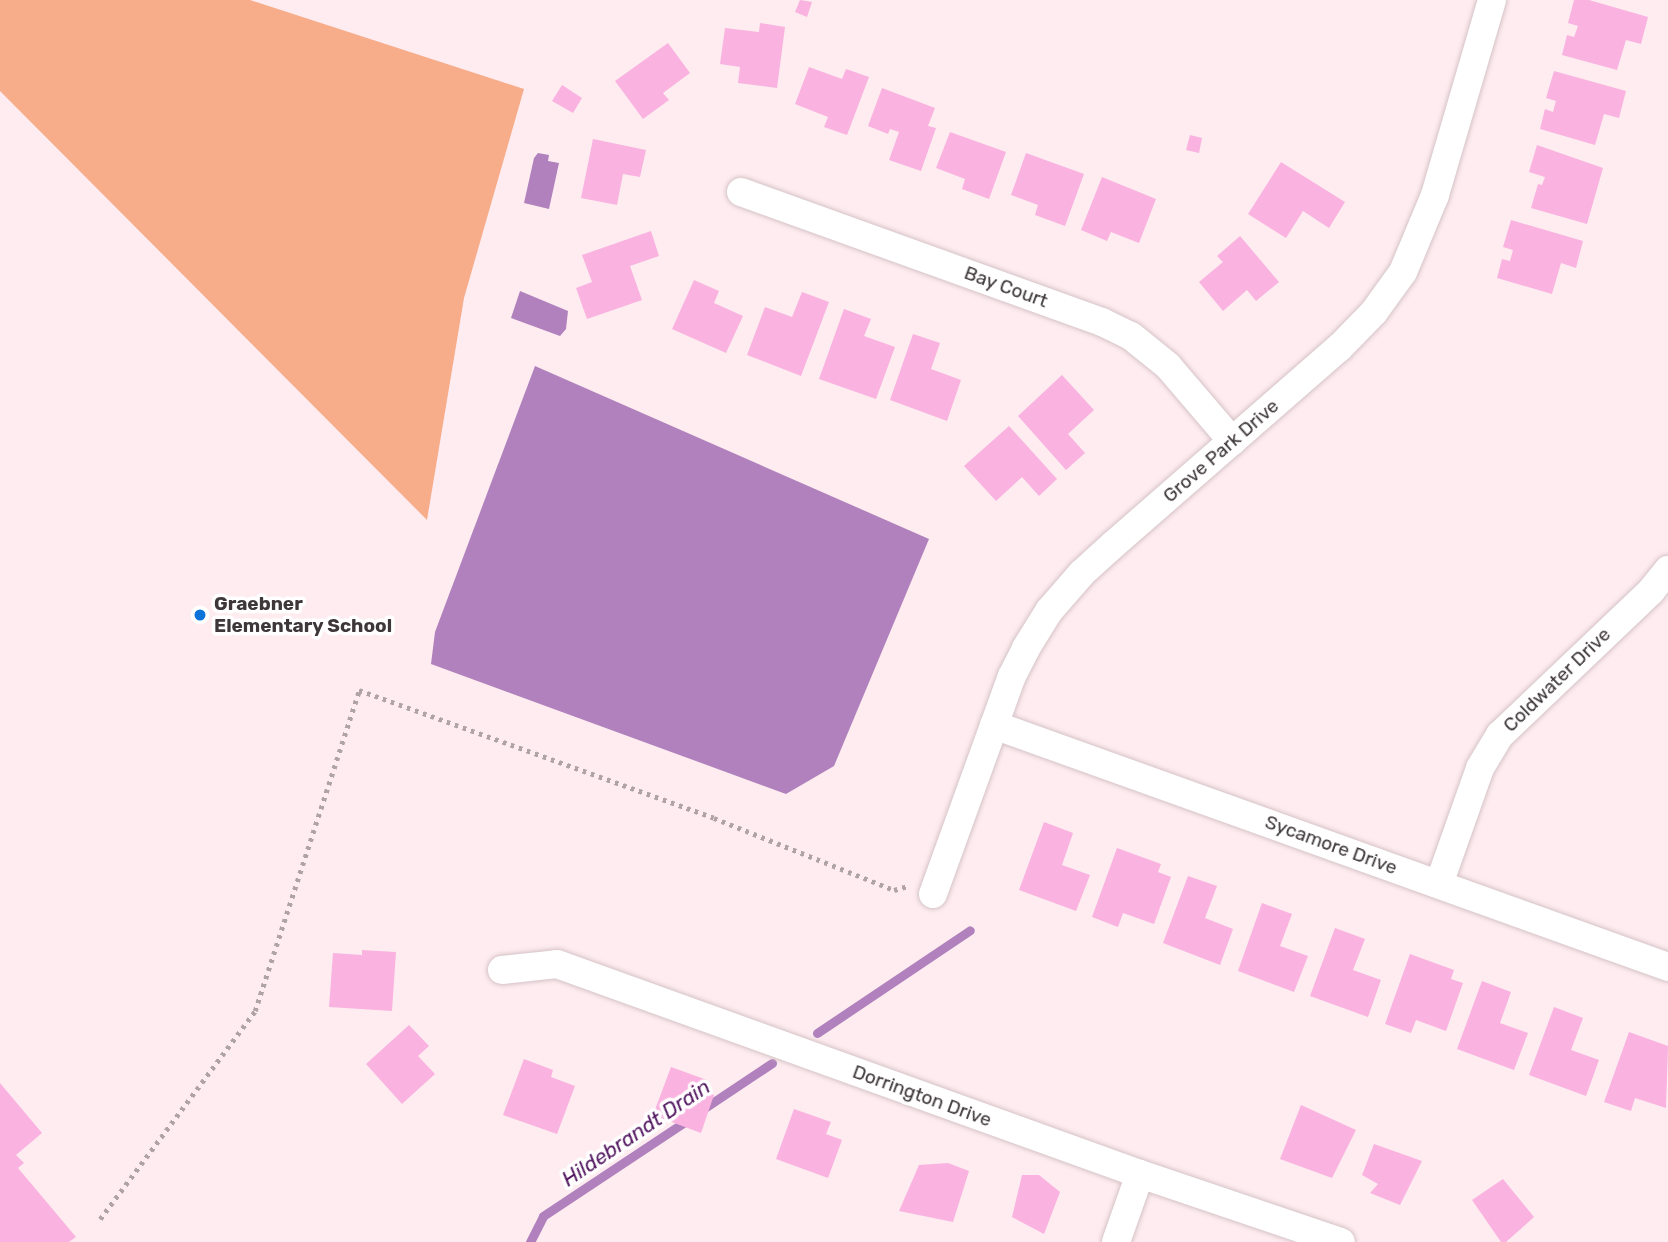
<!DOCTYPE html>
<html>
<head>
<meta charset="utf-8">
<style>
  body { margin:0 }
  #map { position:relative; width:1668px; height:1242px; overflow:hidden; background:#feecf0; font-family:Rubik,sans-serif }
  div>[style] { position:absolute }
  .forest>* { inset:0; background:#f7ac8a }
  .water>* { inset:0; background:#b081bc }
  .stream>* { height:9px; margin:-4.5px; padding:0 4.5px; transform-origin:4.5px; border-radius:4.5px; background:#b081bc }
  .building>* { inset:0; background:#fab3e0 }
  .path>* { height:4.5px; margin-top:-2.25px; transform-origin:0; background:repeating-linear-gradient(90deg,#b0a3a6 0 3.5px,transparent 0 8.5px) }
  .roads { filter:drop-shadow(0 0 2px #d5c3c7) drop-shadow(0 0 2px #d5c3c7) }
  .street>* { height:28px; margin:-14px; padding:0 14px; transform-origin:14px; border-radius:14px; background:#fff }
  .dots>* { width:19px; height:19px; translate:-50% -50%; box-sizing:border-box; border:4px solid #fff; border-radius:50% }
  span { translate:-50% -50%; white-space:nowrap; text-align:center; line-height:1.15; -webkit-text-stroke:7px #fff; paint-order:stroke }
  .street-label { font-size:19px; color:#3e3739 }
  .poi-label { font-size:19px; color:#3e3739; font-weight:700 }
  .left { translate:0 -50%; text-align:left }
  .water-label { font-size:21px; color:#531861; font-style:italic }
</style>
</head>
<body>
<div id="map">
  <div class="forest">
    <i style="clip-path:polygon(0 0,250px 0,524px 89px,464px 298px,427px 520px,0 91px)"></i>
  </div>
  <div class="water">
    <i style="clip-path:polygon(538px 153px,549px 155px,548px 161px,559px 163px,549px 209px,524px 203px,534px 158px)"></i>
    <i style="clip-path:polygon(520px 291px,568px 311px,566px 329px,560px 336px,511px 318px)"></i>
    <i style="clip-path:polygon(535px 366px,929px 539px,834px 766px,786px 794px,431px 664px,435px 632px)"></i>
  </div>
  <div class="stream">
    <i style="left:817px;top:1033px;width:184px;rotate:-33.9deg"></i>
    <i style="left:703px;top:1109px;width:83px;rotate:-33.7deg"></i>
    <i style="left:530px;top:1242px;width:29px;rotate:-63deg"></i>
    <i style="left:543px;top:1216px;width:175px;rotate:-33.6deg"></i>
  </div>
  <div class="building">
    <i style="clip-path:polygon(800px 0,812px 2px,807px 17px,795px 12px)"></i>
    <i style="clip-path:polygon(1574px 0,1589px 0,1648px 17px,1641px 44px,1626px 40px,1617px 70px,1562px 55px,1567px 35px,1574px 37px,1578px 26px,1568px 23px)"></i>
    <i style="clip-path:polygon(760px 23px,785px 27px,777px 88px,738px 83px,740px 67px,720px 64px,725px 28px,759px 32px)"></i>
    <i style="clip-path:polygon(668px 43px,690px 73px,663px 93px,669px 100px,643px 119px,615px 81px)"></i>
    <i style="clip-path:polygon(809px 67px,842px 79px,846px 69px,869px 77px,847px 135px,824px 127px,828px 117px,795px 104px)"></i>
    <i style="clip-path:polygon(1554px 71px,1626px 91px,1619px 118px,1604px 114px,1595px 145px,1540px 129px,1545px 109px,1553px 112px,1556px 101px,1546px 98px)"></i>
    <i style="clip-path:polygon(562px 85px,582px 98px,573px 113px,552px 101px)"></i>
    <i style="clip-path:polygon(882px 88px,935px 108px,928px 126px,936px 128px,921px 171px,889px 160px,899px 132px,890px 129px,888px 134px,868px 126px)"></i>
    <i style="clip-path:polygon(950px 132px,1006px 152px,989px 199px,962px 189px,965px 179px,936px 168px)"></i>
    <i style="clip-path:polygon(1190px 135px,1202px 138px,1199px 153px,1186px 150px)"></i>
    <i style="clip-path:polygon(593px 139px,646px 150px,640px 177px,623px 174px,617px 205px,581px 198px)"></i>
    <i style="clip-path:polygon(1537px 145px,1603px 168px,1587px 224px,1531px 208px,1538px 184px,1542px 185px,1545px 177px,1529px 172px)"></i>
    <i style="clip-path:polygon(1026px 153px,1084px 174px,1065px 226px,1035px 215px,1038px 205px,1011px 195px)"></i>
    <i style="clip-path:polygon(1281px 162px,1345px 202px,1329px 228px,1303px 211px,1286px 238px,1248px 214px)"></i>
    <i style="clip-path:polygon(1102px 177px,1156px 199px,1139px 243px,1111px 232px,1107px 241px,1081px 230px)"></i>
    <i style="clip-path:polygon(1511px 220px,1583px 241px,1576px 268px,1561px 263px,1552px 294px,1497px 278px,1502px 259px,1510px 261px,1513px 250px,1503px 247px)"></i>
    <i style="clip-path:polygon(651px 231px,659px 256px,630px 266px,642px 300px,587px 319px,576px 288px,592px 282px,582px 255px)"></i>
    <i style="clip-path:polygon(1240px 236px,1279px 282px,1256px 301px,1247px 290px,1223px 311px,1199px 282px,1223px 262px,1217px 256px)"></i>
    <i style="clip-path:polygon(694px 280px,719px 291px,714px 303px,743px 316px,726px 353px,672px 329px)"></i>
    <i style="clip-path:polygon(802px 292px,829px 302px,801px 376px,747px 355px,765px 307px,792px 317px)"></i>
    <i style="clip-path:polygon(844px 309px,871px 319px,864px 336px,895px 347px,876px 399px,819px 379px)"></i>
    <i style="clip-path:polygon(913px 334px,940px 343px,931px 369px,961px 380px,947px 421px,890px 400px)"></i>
    <i style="clip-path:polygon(1062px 375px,1094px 410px,1068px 434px,1085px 453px,1066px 470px,1018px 416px)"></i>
    <i style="clip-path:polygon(1009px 426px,1057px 479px,1039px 496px,1022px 477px,996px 501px,964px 466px)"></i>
    <i style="clip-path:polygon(1044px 822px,1073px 833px,1062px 865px,1090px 875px,1076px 911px,1019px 890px)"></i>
    <i style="clip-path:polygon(1117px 848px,1161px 864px,1158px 872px,1171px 877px,1154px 924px,1123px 913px,1118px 927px,1092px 917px)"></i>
    <i style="clip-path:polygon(1188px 876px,1217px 886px,1205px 918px,1233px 929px,1220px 965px,1163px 943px)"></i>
    <i style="clip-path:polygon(1262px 903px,1292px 914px,1280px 946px,1308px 956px,1294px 992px,1238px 971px)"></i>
    <i style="clip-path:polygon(1335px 928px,1365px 939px,1353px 970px,1381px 980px,1368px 1017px,1310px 996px)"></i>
    <i style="clip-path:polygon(362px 950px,396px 952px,392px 1011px,329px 1007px,333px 953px,362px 955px)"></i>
    <i style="clip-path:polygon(1410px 954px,1454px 970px,1451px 979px,1463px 983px,1446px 1031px,1416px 1020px,1411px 1033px,1385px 1024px)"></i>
    <i style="clip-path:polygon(1482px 981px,1511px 992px,1500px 1023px,1528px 1033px,1514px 1070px,1457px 1049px)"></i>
    <i style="clip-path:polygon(1554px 1007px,1583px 1018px,1571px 1050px,1599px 1060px,1586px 1096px,1529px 1075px)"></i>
    <i style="clip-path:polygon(409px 1025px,429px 1046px,418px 1056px,435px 1074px,402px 1104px,366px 1064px)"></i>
    <i style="clip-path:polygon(1629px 1032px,1668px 1046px,1666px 1108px,1635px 1098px,1631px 1111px,1604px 1102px)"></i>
    <i style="clip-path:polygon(524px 1059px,553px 1070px,551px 1077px,575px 1086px,557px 1134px,503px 1115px)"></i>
    <i style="clip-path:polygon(671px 1067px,707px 1080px,703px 1091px,714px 1095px,701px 1133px,653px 1115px)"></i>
    <i style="clip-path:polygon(0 1083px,42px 1133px,16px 1155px,24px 1163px,18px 1168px,76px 1237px,69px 1242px,0 1242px)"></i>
    <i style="clip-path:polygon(1301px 1105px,1356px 1130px,1332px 1178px,1280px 1159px)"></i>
    <i style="clip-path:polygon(794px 1109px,831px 1122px,826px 1134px,842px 1140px,828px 1178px,776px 1159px)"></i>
    <i style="clip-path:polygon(1374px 1144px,1422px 1161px,1400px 1205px,1370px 1193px,1378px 1184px,1362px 1175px)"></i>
    <i style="clip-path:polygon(948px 1163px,969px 1171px,953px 1222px,899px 1211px,919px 1165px)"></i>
    <i style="clip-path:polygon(1022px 1175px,1039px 1175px,1060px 1192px,1044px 1234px,1012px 1217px)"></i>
    <i style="clip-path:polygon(1503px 1179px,1534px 1217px,1506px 1242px,1501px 1242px,1472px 1200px)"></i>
  </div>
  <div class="path">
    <i style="left:100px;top:1219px;width:259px;rotate:-53.3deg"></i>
    <i style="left:255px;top:1011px;width:337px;rotate:-72deg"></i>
    <i style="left:359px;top:690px;width:377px;rotate:19.8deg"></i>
    <i style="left:714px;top:818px;width:194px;rotate:21.8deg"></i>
    <i style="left:894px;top:890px;width:15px;rotate:-16deg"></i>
  </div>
  <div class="roads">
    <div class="street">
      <i style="left:741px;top:192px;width:384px;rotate:19.8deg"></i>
      <i style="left:1102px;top:322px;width:32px;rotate:26deg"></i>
      <i style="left:1131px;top:336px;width:48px;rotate:39deg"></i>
      <i style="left:1168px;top:366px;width:99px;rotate:49.5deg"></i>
      <i style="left:994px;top:725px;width:716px;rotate:19.75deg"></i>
      <i style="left:1439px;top:884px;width:123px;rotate:-70.5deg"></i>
      <i style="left:1480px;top:768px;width:39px;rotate:-59deg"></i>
      <i style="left:1500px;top:735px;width:209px;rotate:-43.6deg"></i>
      <i style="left:1651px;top:591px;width:27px;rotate:-51deg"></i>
      <i style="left:933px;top:894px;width:232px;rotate:-70.1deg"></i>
      <i style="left:1012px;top:676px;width:31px;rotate:-63deg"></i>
      <i style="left:1026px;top:648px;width:44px;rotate:-58.1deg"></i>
      <i style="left:1049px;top:611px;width:50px;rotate:-49deg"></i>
      <i style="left:1082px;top:573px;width:43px;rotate:-42.2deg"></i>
      <i style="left:1114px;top:544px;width:298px;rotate:-41.1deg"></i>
      <i style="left:1339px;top:348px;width:50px;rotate:-45.8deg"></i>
      <i style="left:1374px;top:312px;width:49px;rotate:-54.1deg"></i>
      <i style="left:1403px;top:272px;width:83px;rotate:-67.4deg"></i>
      <i style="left:1435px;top:195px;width:203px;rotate:-73.7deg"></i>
      <i style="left:502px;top:970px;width:55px;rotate:-6.2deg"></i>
      <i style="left:557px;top:964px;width:620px;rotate:19.81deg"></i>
      <i style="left:1140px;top:1174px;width:212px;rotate:18.7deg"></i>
      <i style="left:1116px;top:1242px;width:72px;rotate:-70.6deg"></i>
    </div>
  </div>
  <div class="dots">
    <i style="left:200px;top:615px;background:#0c73db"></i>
  </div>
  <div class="street-label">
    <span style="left:1006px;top:287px;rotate:20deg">Bay Court</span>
    <span style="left:1221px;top:451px;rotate:-41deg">Grove Park Drive</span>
    <span style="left:1557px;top:680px;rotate:-44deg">Coldwater Drive</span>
    <span style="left:1331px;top:845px;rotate:20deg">Sycamore Drive</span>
    <span style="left:922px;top:1096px;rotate:20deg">Dorrington Drive</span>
  </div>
  <div class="poi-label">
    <span class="left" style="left:214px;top:615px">Graebner<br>Elementary School</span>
  </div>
  <div class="water-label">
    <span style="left:636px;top:1133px;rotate:-34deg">Hildebrandt Drain</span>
  </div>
</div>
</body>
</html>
